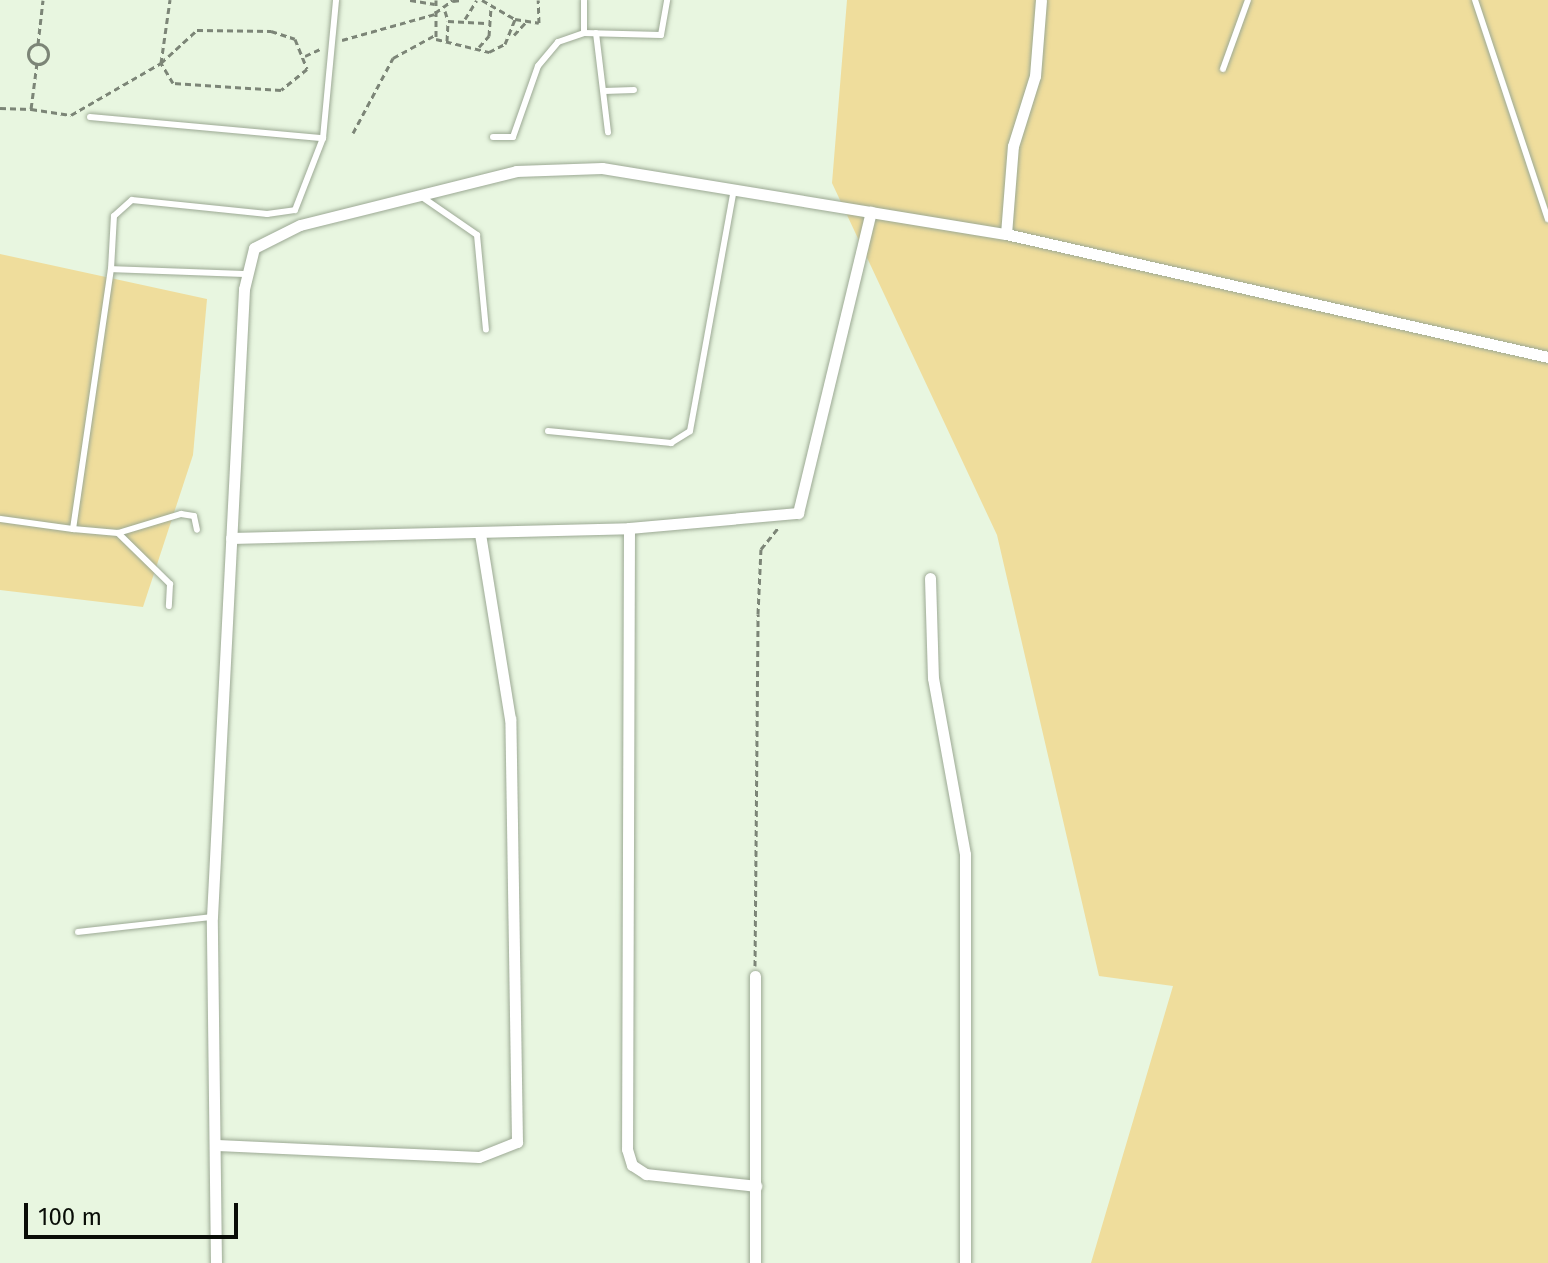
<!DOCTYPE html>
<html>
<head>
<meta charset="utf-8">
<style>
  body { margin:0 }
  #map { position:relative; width:1548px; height:1263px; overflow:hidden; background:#e8f6e0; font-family:"Fira Sans",sans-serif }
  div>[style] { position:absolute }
  .green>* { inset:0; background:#efdd9c }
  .path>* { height:3px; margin-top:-1.5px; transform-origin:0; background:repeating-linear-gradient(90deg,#7c8577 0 6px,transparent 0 10px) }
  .path>.ring { margin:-1.5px; padding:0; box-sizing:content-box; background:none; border:3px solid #7c8577; border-radius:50% }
  .roads { filter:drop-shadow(0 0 2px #9ca994) drop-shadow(0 0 2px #9ca994) }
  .service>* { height:6px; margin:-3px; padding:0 3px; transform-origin:3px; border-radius:3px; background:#fff }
  .minor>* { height:11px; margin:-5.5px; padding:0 5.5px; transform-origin:5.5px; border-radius:5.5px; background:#fff }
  span { translate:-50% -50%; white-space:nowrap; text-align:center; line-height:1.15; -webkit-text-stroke:6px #e8f6e0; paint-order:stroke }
  .scale { position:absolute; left:24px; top:1203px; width:214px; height:36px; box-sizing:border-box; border:4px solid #090d07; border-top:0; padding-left:10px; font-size:24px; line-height:28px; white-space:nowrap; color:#090d07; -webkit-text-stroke:6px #e8f6e0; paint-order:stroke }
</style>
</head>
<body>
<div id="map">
  <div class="green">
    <i style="clip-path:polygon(847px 0,1548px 0,1548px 1263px,1091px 1263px,1173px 986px,1099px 976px,997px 535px,832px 183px)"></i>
    <i style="clip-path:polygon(0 254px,207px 299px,193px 455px,143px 607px,0 590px)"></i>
  </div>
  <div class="path">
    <i style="left:410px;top:0;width:25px;rotate:9deg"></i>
    <i style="left:436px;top:0;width:39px;rotate:90deg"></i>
    <i style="left:436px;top:39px;width:55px;rotate:13.8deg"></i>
    <i style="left:489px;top:52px;width:18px;rotate:-27deg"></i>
    <i style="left:505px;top:44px;width:27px;rotate:-68deg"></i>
    <i style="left:515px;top:19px;width:24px;rotate:9deg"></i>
    <i style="left:539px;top:23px;width:23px;rotate:-92deg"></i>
    <i style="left:482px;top:0;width:38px;rotate:30deg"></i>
    <i style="left:453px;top:1px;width:8px;rotate:-7deg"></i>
    <i style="left:445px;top:11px;width:10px;rotate:73deg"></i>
    <i style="left:448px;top:21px;width:37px;rotate:3deg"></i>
    <i style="left:435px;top:13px;width:22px;rotate:-36deg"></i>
    <i style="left:465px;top:19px;width:22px;rotate:-58deg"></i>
    <i style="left:514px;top:35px;width:18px;rotate:-47deg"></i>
    <i style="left:342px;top:40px;width:97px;rotate:-15.6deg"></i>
    <i style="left:447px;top:41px;width:20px;rotate:-87deg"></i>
    <i style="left:38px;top:44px;width:44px;rotate:-83.5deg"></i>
    <i class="ring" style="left:28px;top:44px;width:17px;height:17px"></i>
    <i style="left:479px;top:47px;width:15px;rotate:-48deg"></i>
    <i style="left:489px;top:36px;width:28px;rotate:-86deg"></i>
    <i style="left:305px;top:56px;width:17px;rotate:-25deg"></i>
    <i style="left:37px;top:63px;width:46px;rotate:97.4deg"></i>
    <i style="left:31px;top:109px;width:40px;rotate:8.5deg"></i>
    <i style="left:71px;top:115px;width:104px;rotate:-30deg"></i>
    <i style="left:161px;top:63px;width:49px;rotate:-42.5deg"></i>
    <i style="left:197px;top:30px;width:74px;rotate:0.8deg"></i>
    <i style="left:271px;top:31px;width:25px;rotate:18deg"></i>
    <i style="left:295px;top:39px;width:32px;rotate:68deg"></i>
    <i style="left:307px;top:69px;width:33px;rotate:141deg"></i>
    <i style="left:281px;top:90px;width:108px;rotate:-176.3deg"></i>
    <i style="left:173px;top:83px;width:23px;rotate:-121deg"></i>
    <i style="left:161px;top:63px;width:64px;rotate:-81.9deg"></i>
    <i style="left:0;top:108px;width:31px;rotate:2deg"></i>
    <i style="left:353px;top:133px;width:85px;rotate:-61.9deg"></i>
    <i style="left:393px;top:58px;width:48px;rotate:-28.7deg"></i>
    <i style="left:755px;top:966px;width:352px;rotate:-89.5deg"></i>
    <i style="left:758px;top:614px;width:65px;rotate:-87.4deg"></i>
    <i style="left:761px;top:549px;width:28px;rotate:-51deg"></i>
  </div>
  <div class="roads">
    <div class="service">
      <i style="left:584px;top:0;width:33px;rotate:90deg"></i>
      <i style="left:584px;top:33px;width:77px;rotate:1.5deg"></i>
      <i style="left:661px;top:35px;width:36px;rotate:-80deg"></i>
      <i style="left:1475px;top:0;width:231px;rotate:71.6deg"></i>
      <i style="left:596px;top:33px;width:100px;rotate:83.1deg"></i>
      <i style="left:1223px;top:69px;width:73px;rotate:-70.1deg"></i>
      <i style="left:604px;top:91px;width:30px;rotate:-2deg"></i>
      <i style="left:90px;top:117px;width:234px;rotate:5.2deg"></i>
      <i style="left:323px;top:138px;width:139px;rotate:-84.6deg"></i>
      <i style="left:493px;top:137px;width:20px"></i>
      <i style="left:513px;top:137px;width:75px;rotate:-70.6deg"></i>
      <i style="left:538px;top:66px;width:31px;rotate:-50deg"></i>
      <i style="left:558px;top:42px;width:28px;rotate:-19deg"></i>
      <i style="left:422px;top:197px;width:67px;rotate:34.6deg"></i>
      <i style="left:477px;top:235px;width:95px;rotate:84.6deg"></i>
      <i style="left:111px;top:269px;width:53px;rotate:-86.8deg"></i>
      <i style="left:114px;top:216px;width:24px;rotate:-42deg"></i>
      <i style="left:132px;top:200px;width:136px;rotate:5.9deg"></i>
      <i style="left:267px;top:214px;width:28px;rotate:-8deg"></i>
      <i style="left:295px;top:210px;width:77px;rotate:-68.7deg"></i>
      <i style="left:548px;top:431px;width:124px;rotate:5.6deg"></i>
      <i style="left:671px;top:443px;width:22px;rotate:-32deg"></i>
      <i style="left:690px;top:431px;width:246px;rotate:-79.7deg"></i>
      <i style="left:0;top:519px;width:74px;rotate:7.8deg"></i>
      <i style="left:73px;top:529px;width:263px;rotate:-81.7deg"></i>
      <i style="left:111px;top:269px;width:137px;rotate:2.1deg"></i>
      <i style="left:73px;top:529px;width:45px;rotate:5.1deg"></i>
      <i style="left:118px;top:533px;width:66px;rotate:-16.8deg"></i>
      <i style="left:181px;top:514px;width:13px;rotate:9deg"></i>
      <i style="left:194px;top:516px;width:14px;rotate:78deg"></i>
      <i style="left:118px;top:533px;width:73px;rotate:44.4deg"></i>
      <i style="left:170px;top:584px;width:22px;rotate:93deg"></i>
      <i style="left:78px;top:932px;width:135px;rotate:-6.4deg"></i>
    </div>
    <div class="minor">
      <i style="left:1006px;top:234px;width:88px;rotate:-85.5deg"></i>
      <i style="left:1013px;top:146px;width:73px;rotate:-72.6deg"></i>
      <i style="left:1035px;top:76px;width:76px;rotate:-85.5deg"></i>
      <i style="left:629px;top:528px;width:621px;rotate:90.18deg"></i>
      <i style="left:627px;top:1149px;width:17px;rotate:73deg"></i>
      <i style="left:632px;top:1165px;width:17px;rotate:33deg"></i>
      <i style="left:646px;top:1174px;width:111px;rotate:6.2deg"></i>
      <i style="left:231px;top:538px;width:398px;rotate:-1.4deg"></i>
      <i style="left:629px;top:528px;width:170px;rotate:-5.1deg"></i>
      <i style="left:798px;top:513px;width:310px;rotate:-76.4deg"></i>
      <i style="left:930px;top:578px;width:100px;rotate:88.3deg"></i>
      <i style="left:933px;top:678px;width:179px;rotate:79.7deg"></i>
      <i style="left:965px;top:854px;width:409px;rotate:90deg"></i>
      <i style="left:755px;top:976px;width:287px;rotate:90deg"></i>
      <i style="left:217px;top:1145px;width:262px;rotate:2.6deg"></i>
      <i style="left:479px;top:1157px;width:41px;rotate:-21.5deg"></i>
      <i style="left:517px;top:1142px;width:423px;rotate:-90.9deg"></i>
      <i style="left:510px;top:719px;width:188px;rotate:-99.2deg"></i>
      <i style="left:216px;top:1263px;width:346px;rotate:-90.7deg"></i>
      <i style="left:212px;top:917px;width:629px;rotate:-87.08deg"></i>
      <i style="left:244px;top:289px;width:42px;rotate:-76.3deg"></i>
      <i style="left:254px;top:248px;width:51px;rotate:-26.6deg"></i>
      <i style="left:300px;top:225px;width:223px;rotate:-14deg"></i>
      <i style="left:516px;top:171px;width:86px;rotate:-2deg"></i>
      <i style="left:602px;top:168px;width:409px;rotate:9.3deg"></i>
      <i style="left:1006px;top:234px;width:556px;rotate:12.79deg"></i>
    </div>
  </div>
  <div class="scale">100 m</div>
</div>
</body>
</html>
